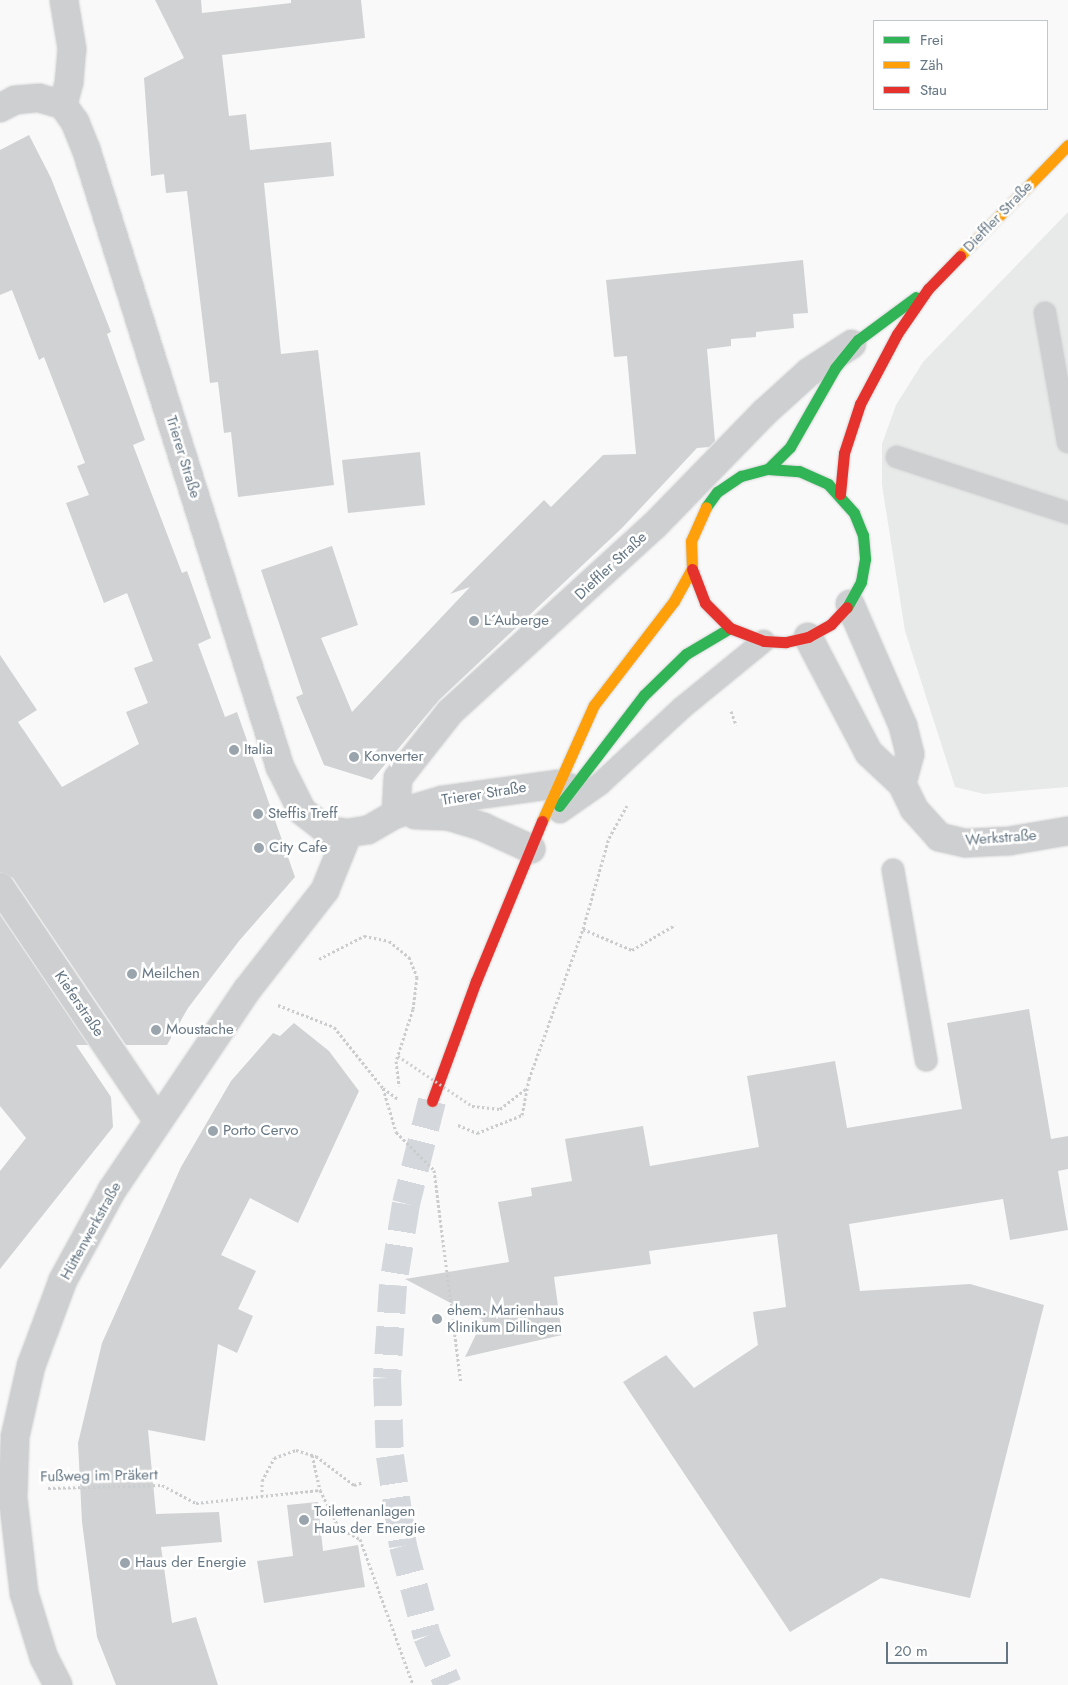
<!DOCTYPE html>
<html>
<head>
<meta charset="utf-8">
<style>
  body { margin:0 }
  #map { position:relative; width:1068px; height:1685px; overflow:hidden; background:#f9f9f9; font-family:Jost,sans-serif }
  div>[style] { position:absolute }
  .built>* { inset:0; background:#e8e9e9 }
  .building>* { inset:0; background:#d0d2d3 }
  .secondary-tunnel>* { height:28px; margin-top:-14px; transform-origin:0; background:repeating-linear-gradient(90deg,#d4d8dc 0 28px,transparent 0 42px) }
  .path>* { height:3px; margin-top:-1.5px; transform-origin:0; background:repeating-linear-gradient(90deg,#cbcccd 0 2.5px,transparent 0 5px) }
  .roads { filter:drop-shadow(0 0 1px #d5d6d7) drop-shadow(0 0 1px #d5d6d7) }
  .lane>* { height:22px; margin:-11px; padding:0 11px; transform-origin:11px; border-radius:11px; background:#cecfd0 }
  .street>* { height:28px; margin:-14px; padding:0 14px; transform-origin:14px; border-radius:14px; background:#cecfd0 }
  .fast>* { height:11px; margin:-5.5px; padding:0 5.5px; transform-origin:5.5px; border-radius:5.5px; background:#30b455 }
  .slow>* { height:11px; margin:-5.5px; padding:0 5.5px; transform-origin:5.5px; border-radius:5.5px; background:#ff9f0a }
  .jam>* { height:11px; margin:-5.5px; padding:0 5.5px; transform-origin:5.5px; border-radius:5.5px; background:#e5322d }
  .path-bridge>* { height:3px; margin-top:-1.5px; transform-origin:0; background:repeating-linear-gradient(90deg,#cbcccd 0 2.5px,transparent 0 5px) }
  .dots>* { width:14px; height:14px; translate:-50% -50%; box-sizing:border-box; border:2px solid #fff; border-radius:50% }
  span { translate:-50% -50%; white-space:nowrap; text-align:center; line-height:1.15; -webkit-text-stroke:5px #fff; paint-order:stroke }
  .street-label { font-size:15px; color:#657683 }
  .poi-label { font-size:15px; color:#657683 }
  .left { translate:0 -50%; text-align:left }
  .legend { position:absolute; left:873px; top:20px; width:175px; height:90px; box-sizing:border-box; background:#fff; border:1px solid #c1c8cd; margin:0; padding:6px 9px; list-style:none; font-size:15px; color:#657683 }
  .legend li { display:flex; align-items:center; gap:10px; height:25px }
  .legend b { width:25px; border:1px solid #c1c8cd }
  .scale { position:absolute; left:886px; top:1642px; width:122px; height:22px; box-sizing:border-box; border:2px solid #657683; border-top:0; padding-left:6px; font-size:15px; line-height:18px; white-space:nowrap; color:#657683; -webkit-text-stroke:4px #fff; paint-order:stroke }
</style>
</head>
<body>
<div id="map">
  <div class="built">
    <i style="clip-path:polygon(1068px 212px,1068px 787px,984px 794px,955px 787px,905px 631px,882px 485px,882px 444px,896px 405px,923px 362px)"></i>
  </div>
  <div class="building">
    <i style="clip-path:polygon(155px 0,201px 0,202px 13px,291px 3px,291px 0,361px 0,365px 38px,222px 55px,229px 116px,246px 114px,250px 150px,331px 142px,334px 176px,264px 183px,281px 354px,318px 350px,334px 485px,238px 497px,231px 432px,224px 433px,218px 382px,210px 383px,187px 191px,166px 193px,164px 174px,151px 176px,144px 78px,184px 58px)"></i>
    <i style="clip-path:polygon(29px 135px,51px 178px,111px 332px,107px 334px,145px 440px,133px 445px,182px 573px,187px 571px,211px 638px,198px 644px,225px 717px,237px 712px,295px 877px,239px 941px,188px 1008px,167px 1045px,126px 1045px,13px 878px,0 872px,0 655px,37px 710px,18px 722px,62px 787px,139px 744px,126px 712px,148px 703px,134px 668px,153px 661px,127px 593px,104px 603px,66px 503px,89px 495px,77px 466px,85px 463px,44px 357px,39px 360px,12px 290px,0 295px,0 150px)"></i>
    <i style="clip-path:polygon(803px 260px,808px 313px,793px 314px,794px 328px,756px 332px,756px 337px,731px 339px,731px 346px,707px 349px,715px 441px,709px 447px,697px 448px,622px 528px,439px 700px,372px 780px,324px 765px,296px 697px,303px 694px,261px 570px,332px 546px,358px 625px,321px 638px,352px 712px,470px 587px,450px 594px,544px 500px,551px 507px,603px 455px,636px 454px,627px 356px,614px 357px,606px 280px)"></i>
    <i style="clip-path:polygon(420px 452px,425px 505px,348px 513px,342px 460px)"></i>
    <i style="clip-path:polygon(0 915px,88px 1045px,76px 1045px,111px 1097px,113px 1127px,0 1269px,0 1171px,26px 1138px,0 1106px)"></i>
    <i style="clip-path:polygon(1029px 1009px,1051px 1139px,1068px 1136px,1068px 1169px,1058px 1171px,1068px 1230px,1010px 1240px,1003px 1199px,849px 1224px,860px 1291px,970px 1284px,1044px 1305px,970px 1598px,881px 1578px,790px 1632px,623px 1382px,666px 1355px,694px 1388px,758px 1345px,753px 1312px,786px 1307px,777px 1234px,649px 1251px,651px 1264px,554px 1277px,562px 1335px,465px 1357px,483px 1320px,405px 1279px,509px 1262px,498px 1202px,532px 1196px,531px 1188px,572px 1181px,565px 1139px,643px 1126px,650px 1166px,759px 1147px,747px 1076px,835px 1061px,847px 1128px,962px 1109px,947px 1023px)"></i>
    <i style="clip-path:polygon(294px 1023px,329px 1051px,359px 1091px,298px 1223px,250px 1198px,221px 1255px,256px 1271px,238px 1309px,253px 1316px,237px 1353px,218px 1344px,205px 1441px,148px 1430px,156px 1514px,219px 1512px,222px 1542px,161px 1547px,172px 1623px,196px 1617px,218px 1685px,116px 1685px,97px 1637px,82px 1522px,78px 1443px,102px 1343px,181px 1167px,231px 1081px,273px 1033px,280px 1036px)"></i>
    <i style="clip-path:polygon(318px 1502px,323px 1551px,358px 1545px,365px 1587px,264px 1603px,257px 1561px,293px 1556px,287px 1505px)"></i>
  </div>
  <div class="secondary-tunnel">
    <i style="left:432px;top:1101px;width:106px;rotate:104.2deg"></i>
    <i style="left:406px;top:1204px;width:82px;rotate:99.1deg"></i>
    <i style="left:393px;top:1285px;width:93px;rotate:93.7deg"></i>
    <i style="left:387px;top:1378px;width:78px;rotate:87.8deg"></i>
    <i style="left:390px;top:1456px;width:91px;rotate:81.8deg"></i>
    <i style="left:403px;top:1546px;width:93px;rotate:75.1deg"></i>
    <i style="left:427px;top:1636px;width:53px;rotate:66.8deg"></i>
  </div>
  <div class="path">
    <i style="left:731px;top:711px;width:15px;rotate:70deg"></i>
    <i style="left:583px;top:929px;width:53px;rotate:23.2deg"></i>
    <i style="left:632px;top:950px;width:50px;rotate:-30.2deg"></i>
    <i style="left:319px;top:959px;width:51px;rotate:-27.1deg"></i>
    <i style="left:364px;top:936px;width:25px;rotate:11deg"></i>
    <i style="left:389px;top:941px;width:26px;rotate:39deg"></i>
    <i style="left:409px;top:957px;width:22px;rotate:68deg"></i>
    <i style="left:417px;top:977px;width:32px;rotate:97deg"></i>
    <i style="left:413px;top:1009px;width:55px;rotate:108.1deg"></i>
    <i style="left:396px;top:1061px;width:25px;rotate:83deg"></i>
    <i style="left:278px;top:1005px;width:60px;rotate:21.4deg"></i>
    <i style="left:334px;top:1027px;width:78px;rotate:51.2deg"></i>
    <i style="left:383px;top:1088px;width:19px;rotate:36deg"></i>
    <i style="left:383px;top:1088px;width:46px;rotate:73.5deg"></i>
    <i style="left:396px;top:1132px;width:54px;rotate:45deg"></i>
    <i style="left:434px;top:1170px;width:215px;rotate:82.8deg"></i>
    <i style="left:472px;top:1106px;width:28px;rotate:6deg"></i>
    <i style="left:500px;top:1109px;width:34px;rotate:-38deg"></i>
    <i style="left:458px;top:1125px;width:21px;rotate:23deg"></i>
    <i style="left:477px;top:1133px;width:48px;rotate:-21.8deg"></i>
    <i style="left:522px;top:1115px;width:37px;rotate:-79deg"></i>
    <i style="left:529px;top:1079px;width:159px;rotate:-70.2deg"></i>
    <i style="left:583px;top:929px;width:95px;rotate:-74.1deg"></i>
    <i style="left:609px;top:838px;width:37px;rotate:-61deg"></i>
    <i style="left:312px;top:1455px;width:36px;rotate:77deg"></i>
    <i style="left:48px;top:1488px;width:114px;rotate:-1.5deg"></i>
    <i style="left:162px;top:1485px;width:38px;rotate:28deg"></i>
    <i style="left:196px;top:1503px;width:125px;rotate:-6deg"></i>
    <i style="left:320px;top:1490px;width:42px;rotate:63.4deg"></i>
    <i style="left:339px;top:1528px;width:24px;rotate:28deg"></i>
    <i style="left:360px;top:1539px;width:155px;rotate:70deg"></i>
    <i style="left:262px;top:1497px;width:16px;rotate:-90deg"></i>
    <i style="left:262px;top:1481px;width:26px;rotate:-62deg"></i>
    <i style="left:274px;top:1458px;width:23px;rotate:-20deg"></i>
    <i style="left:296px;top:1450px;width:21px;rotate:17deg"></i>
    <i style="left:316px;top:1456px;width:48px;rotate:37.3deg"></i>
    <i style="left:354px;top:1485px;width:10px;rotate:-17deg"></i>
  </div>
  <div class="roads">
    <div class="lane">
      <i style="left:1045px;top:313px;width:131px;rotate:79.9deg"></i>
      <i style="left:897px;top:457px;width:180px;rotate:18.1deg"></i>
      <i style="left:560px;top:812px;width:49px;rotate:-35deg"></i>
      <i style="left:600px;top:784px;width:113px;rotate:-42.9deg"></i>
      <i style="left:683px;top:707px;width:104px;rotate:-39.2deg"></i>
      <i style="left:893px;top:870px;width:193px;rotate:80.1deg"></i>
    </div>
    <div class="street">
      <i style="left:63px;top:105px;width:21px;rotate:55deg"></i>
      <i style="left:75px;top:122px;width:29px;rotate:68deg"></i>
      <i style="left:86px;top:149px;width:648px;rotate:72.57deg"></i>
      <i style="left:280px;top:767px;width:49px;rotate:63.4deg"></i>
      <i style="left:302px;top:811px;width:31px;rotate:38deg"></i>
      <i style="left:326px;top:830px;width:22px;rotate:8deg"></i>
      <i style="left:348px;top:833px;width:20px;rotate:-9deg"></i>
      <i style="left:368px;top:830px;width:32px;rotate:-30deg"></i>
      <i style="left:396px;top:814px;width:48px;rotate:-16.9deg"></i>
      <i style="left:442px;top:800px;width:116px;rotate:-7.9deg"></i>
      <i style="left:557px;top:784px;width:17px;rotate:17deg"></i>
      <i style="left:63px;top:105px;width:24px;rotate:-75deg"></i>
      <i style="left:69px;top:82px;width:33px;rotate:-85deg"></i>
      <i style="left:72px;top:49px;width:50px;rotate:-99.3deg"></i>
      <i style="left:0;top:108px;width:17px;rotate:-28deg"></i>
      <i style="left:15px;top:100px;width:24px;rotate:-5deg"></i>
      <i style="left:39px;top:98px;width:25px;rotate:16deg"></i>
      <i style="left:850px;top:604px;width:133px;rotate:66.5deg"></i>
      <i style="left:903px;top:726px;width:29px;rotate:76deg"></i>
      <i style="left:910px;top:754px;width:31px;rotate:105deg"></i>
      <i style="left:808px;top:637px;width:131px;rotate:62.3deg"></i>
      <i style="left:869px;top:753px;width:45px;rotate:43.2deg"></i>
      <i style="left:902px;top:784px;width:28px;rotate:64deg"></i>
      <i style="left:914px;top:809px;width:38px;rotate:48deg"></i>
      <i style="left:939px;top:837px;width:28px;rotate:13deg"></i>
      <i style="left:966px;top:843px;width:43px;rotate:-2.7deg"></i>
      <i style="left:1009px;top:841px;width:60px;rotate:-9.6deg"></i>
      <i style="left:396px;top:814px;width:36px;rotate:-87deg"></i>
      <i style="left:398px;top:778px;width:84px;rotate:-51.8deg"></i>
      <i style="left:450px;top:712px;width:276px;rotate:-42.4deg"></i>
      <i style="left:654px;top:526px;width:159px;rotate:-45.8deg"></i>
      <i style="left:765px;top:412px;width:59px;rotate:-42.3deg"></i>
      <i style="left:809px;top:372px;width:51px;rotate:-33.1deg"></i>
      <i style="left:415px;top:815px;width:33px;rotate:2deg"></i>
      <i style="left:448px;top:816px;width:37px;rotate:17deg"></i>
      <i style="left:483px;top:827px;width:53px;rotate:24.6deg"></i>
      <i style="left:0;top:887px;width:282px;rotate:56deg"></i>
      <i style="left:58px;top:1685px;width:30px;rotate:-117deg"></i>
      <i style="left:44px;top:1658px;width:68px;rotate:-107.1deg"></i>
      <i style="left:24px;top:1593px;width:96px;rotate:-96.6deg"></i>
      <i style="left:13px;top:1498px;width:61px;rotate:-88.1deg"></i>
      <i style="left:15px;top:1437px;width:73px;rotate:-77.3deg"></i>
      <i style="left:31px;top:1366px;width:92px;rotate:-69.6deg"></i>
      <i style="left:63px;top:1280px;width:102px;rotate:-61.4deg"></i>
      <i style="left:112px;top:1190px;width:241px;rotate:-56deg"></i>
      <i style="left:247px;top:990px;width:127px;rotate:-52deg"></i>
      <i style="left:325px;top:890px;width:61px;rotate:-68deg"></i>
    </div>
    <div class="fast">
      <i style="left:768px;top:469px;width:31px;rotate:-45deg"></i>
      <i style="left:790px;top:447px;width:91px;rotate:-60.3deg"></i>
      <i style="left:835px;top:368px;width:36px;rotate:-51deg"></i>
      <i style="left:858px;top:340px;width:72px;rotate:-36.6deg"></i>
      <i style="left:706px;top:507px;width:19px;rotate:-54deg"></i>
      <i style="left:717px;top:492px;width:29px;rotate:-34deg"></i>
      <i style="left:741px;top:476px;width:28px;rotate:-15deg"></i>
      <i style="left:768px;top:469px;width:31px;rotate:4deg"></i>
      <i style="left:799px;top:471px;width:32px;rotate:24deg"></i>
      <i style="left:828px;top:484px;width:39px;rotate:48deg"></i>
      <i style="left:854px;top:513px;width:24px;rotate:68deg"></i>
      <i style="left:863px;top:535px;width:24px;rotate:85deg"></i>
      <i style="left:865px;top:559px;width:23px;rotate:100deg"></i>
      <i style="left:861px;top:582px;width:29px;rotate:119deg"></i>
      <i style="left:559px;top:806px;width:140px;rotate:-52.6deg"></i>
      <i style="left:644px;top:695px;width:59px;rotate:-44.3deg"></i>
      <i style="left:686px;top:654px;width:51px;rotate:-30.6deg"></i>
    </div>
    <div class="slow">
      <i style="left:960px;top:256px;width:155px;rotate:-45.8deg"></i>
      <i style="left:542px;top:821px;width:127px;rotate:-65.9deg"></i>
      <i style="left:594px;top:705px;width:131px;rotate:-52.4deg"></i>
      <i style="left:674px;top:601px;width:37px;rotate:-61deg"></i>
      <i style="left:692px;top:569px;width:28px;rotate:-92deg"></i>
      <i style="left:691px;top:541px;width:37px;rotate:-66deg"></i>
    </div>
    <div class="jam">
      <i style="left:840px;top:494px;width:41px;rotate:-84.4deg"></i>
      <i style="left:844px;top:453px;width:52px;rotate:-71.9deg"></i>
      <i style="left:860px;top:404px;width:79px;rotate:-62.1deg"></i>
      <i style="left:897px;top:334px;width:55px;rotate:-55.4deg"></i>
      <i style="left:928px;top:289px;width:46px;rotate:-45.9deg"></i>
      <i style="left:692px;top:569px;width:36px;rotate:69deg"></i>
      <i style="left:705px;top:603px;width:35px;rotate:45deg"></i>
      <i style="left:730px;top:628px;width:36px;rotate:21deg"></i>
      <i style="left:764px;top:641px;width:22px;rotate:3deg"></i>
      <i style="left:786px;top:642px;width:23px;rotate:-13deg"></i>
      <i style="left:808px;top:637px;width:26px;rotate:-29deg"></i>
      <i style="left:831px;top:624px;width:23px;rotate:-47deg"></i>
      <i style="left:432px;top:1101px;width:128px;rotate:-69.9deg"></i>
      <i style="left:476px;top:981px;width:173px;rotate:-67.6deg"></i>
    </div>
  </div>
  <div class="path-bridge">
    <i style="left:398px;top:1056px;width:89px;rotate:34deg"></i>
  </div>
  <div class="dots">
    <i style="left:474px;top:621px;background:#99a4ac"></i>
    <i style="left:234px;top:750px;background:#99a4ac"></i>
    <i style="left:354px;top:757px;background:#99a4ac"></i>
    <i style="left:258px;top:814px;background:#99a4ac"></i>
    <i style="left:259px;top:848px;background:#99a4ac"></i>
    <i style="left:132px;top:974px;background:#99a4ac"></i>
    <i style="left:156px;top:1030px;background:#99a4ac"></i>
    <i style="left:213px;top:1131px;background:#99a4ac"></i>
    <i style="left:437px;top:1319px;background:#99a4ac"></i>
    <i style="left:304px;top:1520px;background:#99a4ac"></i>
    <i style="left:125px;top:1563px;background:#99a4ac"></i>
  </div>
  <div class="street-label">
    <span style="left:998px;top:217px;rotate:-46deg">Dieffler Straße</span>
    <span style="left:183px;top:457px;rotate:73deg">Trierer Straße</span>
    <span style="left:611px;top:566px;rotate:-43deg">Dieffler Straße</span>
    <span style="left:484px;top:794px;rotate:-9deg">Trierer Straße</span>
    <span style="left:1001px;top:838px;rotate:-4deg">Werkstraße</span>
    <span style="left:79px;top:1004px;rotate:56deg">Kieferstraße</span>
    <span style="left:91px;top:1231px;rotate:-61deg">Hüttenwerkstraße</span>
    <span style="left:99px;top:1476px;rotate:-1deg">Fußweg im Präkert</span>
  </div>
  <div class="poi-label">
    <span class="left" style="left:484px;top:621px">L´Auberge</span>
    <span class="left" style="left:244px;top:750px">Italia</span>
    <span class="left" style="left:364px;top:757px">Konverter</span>
    <span class="left" style="left:268px;top:814px">Steffis Treff</span>
    <span class="left" style="left:269px;top:848px">City Cafe</span>
    <span class="left" style="left:142px;top:974px">Meilchen</span>
    <span class="left" style="left:166px;top:1030px">Moustache</span>
    <span class="left" style="left:223px;top:1131px">Porto Cervo</span>
    <span class="left" style="left:447px;top:1319px">ehem. Marienhaus<br>Klinikum Dillingen</span>
    <span class="left" style="left:314px;top:1520px">Toilettenanlagen<br>Haus der Energie</span>
    <span class="left" style="left:135px;top:1563px">Haus der Energie</span>
  </div>
  <ul class="legend">
  <li><b style="height:6px;background:#30b455"></b>Frei</li>
  <li><b style="height:6px;background:#ff9f0a"></b>Zäh</li>
  <li><b style="height:6px;background:#e5322d"></b>Stau</li>
  </ul>
  <div class="scale">20 m</div>
</div>
</body>
</html>
